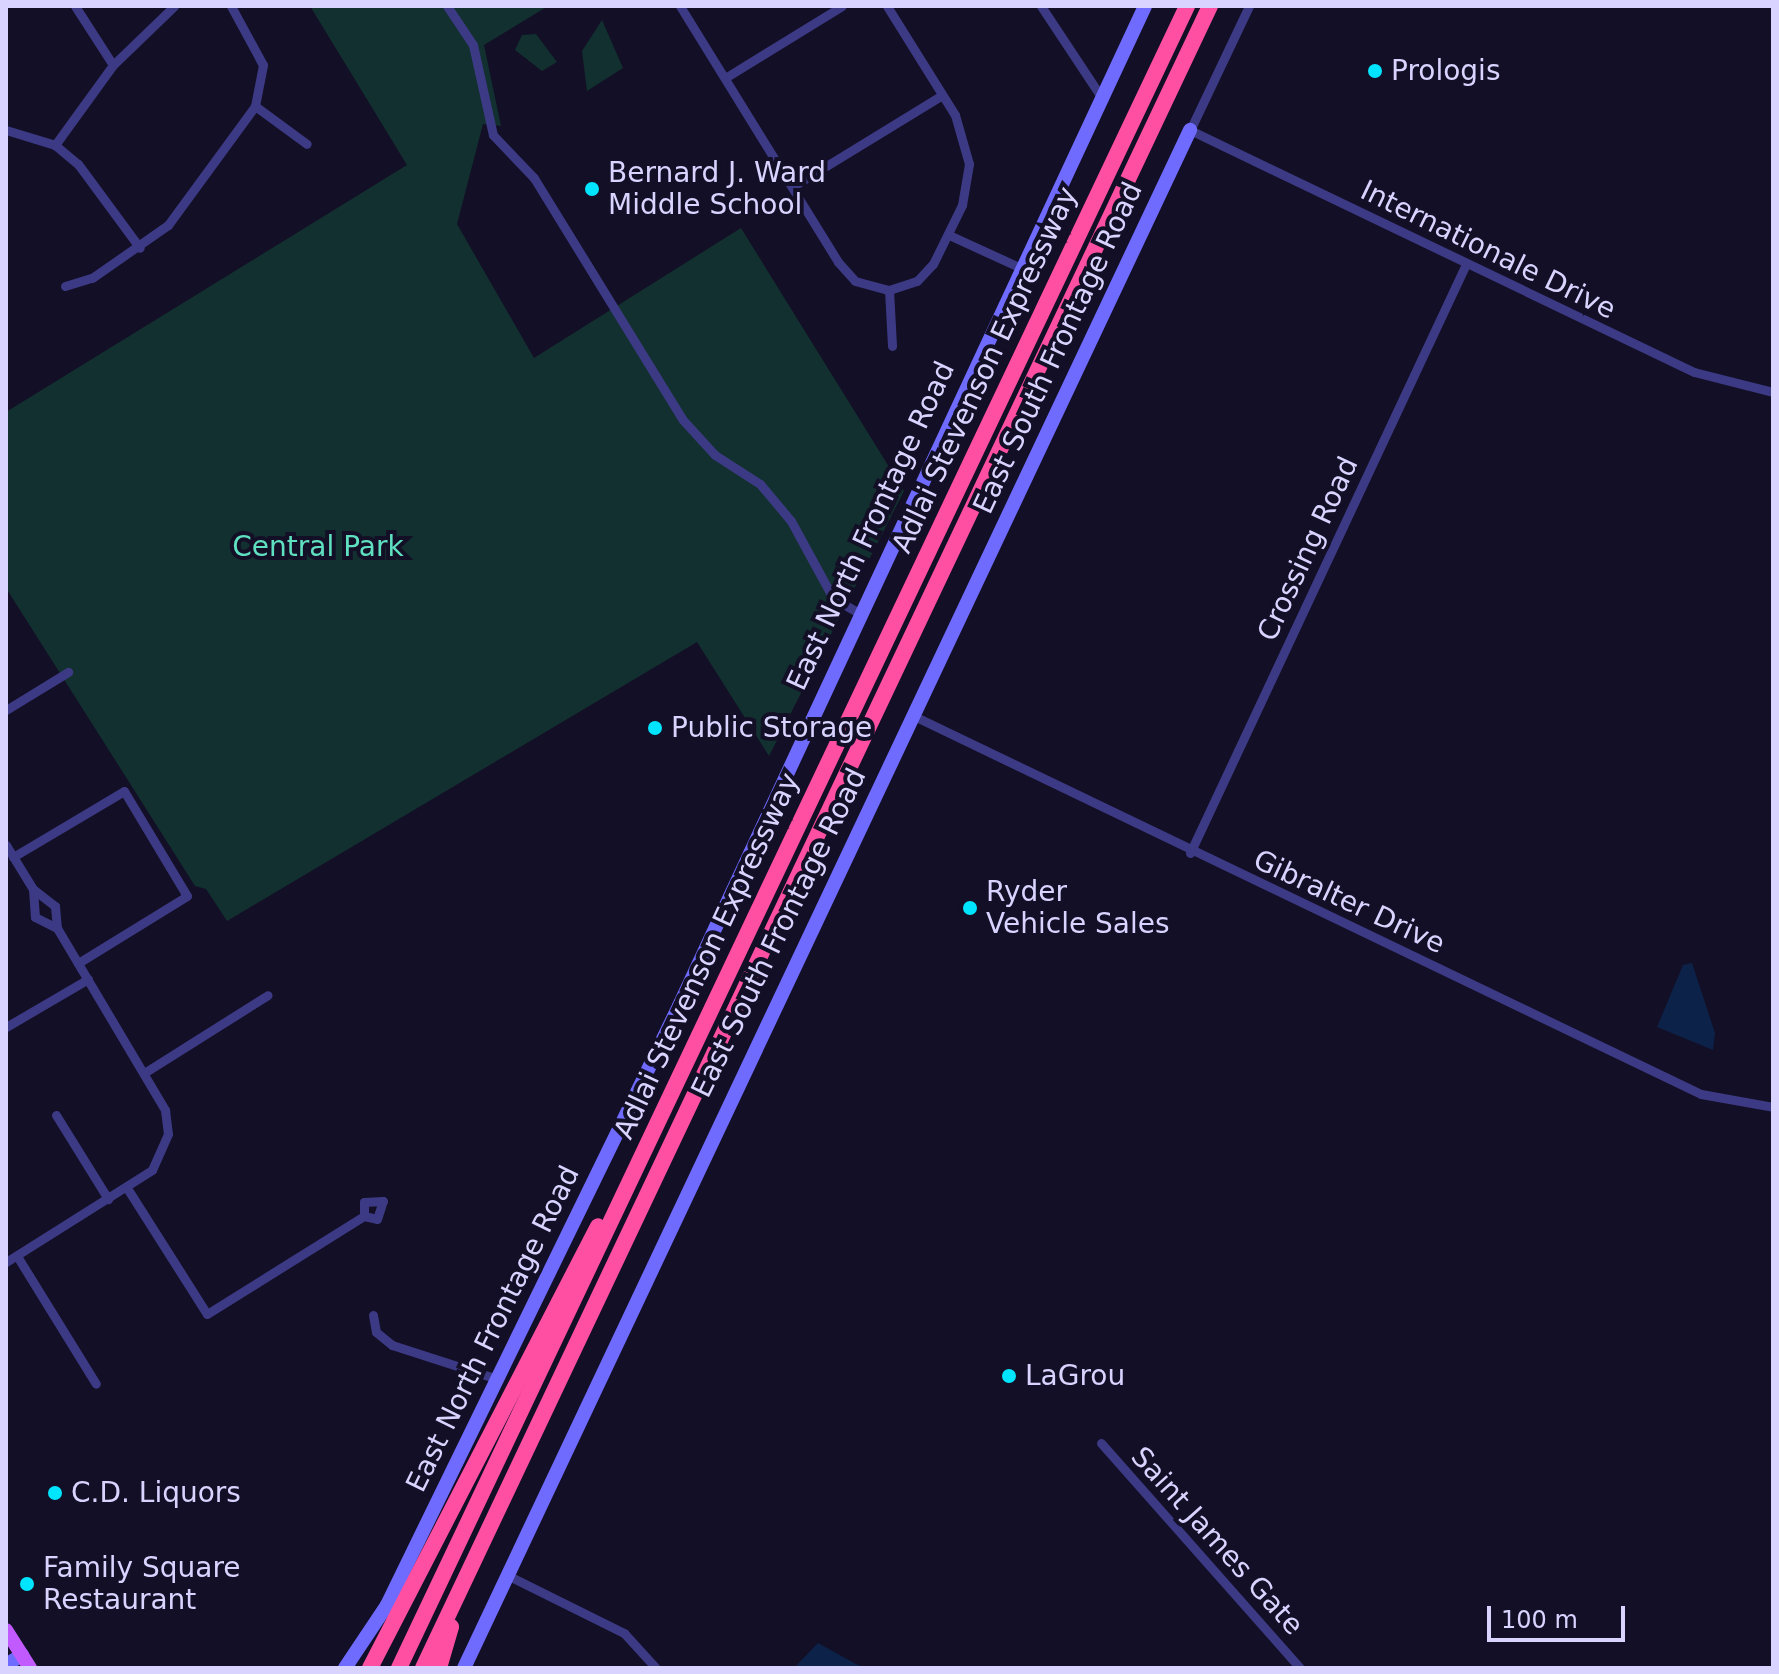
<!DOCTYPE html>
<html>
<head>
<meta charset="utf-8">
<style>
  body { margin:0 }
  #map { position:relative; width:1779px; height:1674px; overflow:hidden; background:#130f26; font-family:"DejaVu Sans",sans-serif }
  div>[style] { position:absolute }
  .green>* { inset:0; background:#12302f }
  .water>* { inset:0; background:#0c2248 }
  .street>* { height:9px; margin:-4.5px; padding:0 4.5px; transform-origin:4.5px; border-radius:4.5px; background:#3d3a85 }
  .secondary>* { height:14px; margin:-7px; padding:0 7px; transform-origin:7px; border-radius:7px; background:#6f6bff }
  .primary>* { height:14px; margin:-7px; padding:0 7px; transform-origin:7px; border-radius:7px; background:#c25bff }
  .highway>* { height:16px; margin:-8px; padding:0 8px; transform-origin:8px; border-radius:8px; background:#ff4fa3 }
  .dots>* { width:22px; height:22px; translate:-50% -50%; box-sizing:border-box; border:4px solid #130f26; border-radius:50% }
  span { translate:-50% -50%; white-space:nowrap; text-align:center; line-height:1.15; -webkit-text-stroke:8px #130f26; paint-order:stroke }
  .poi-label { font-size:28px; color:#d9d4ff }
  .left { translate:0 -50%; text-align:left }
  .street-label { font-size:28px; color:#d9d4ff }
  .park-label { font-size:28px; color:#5fe0c0 }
  .frame { position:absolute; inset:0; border:8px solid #d9d4ff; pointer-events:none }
  .scale { position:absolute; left:1487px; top:1606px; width:138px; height:36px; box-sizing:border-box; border:4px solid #d9d4ff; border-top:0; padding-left:10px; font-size:24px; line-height:28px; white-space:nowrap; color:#d9d4ff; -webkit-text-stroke:6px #130f26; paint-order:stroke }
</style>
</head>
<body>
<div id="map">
  <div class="green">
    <i style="clip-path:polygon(310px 6px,548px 6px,484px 45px,501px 126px,483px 124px,457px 224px,534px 358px,741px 228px,904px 491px,769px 756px,697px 642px,227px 921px,206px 889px,195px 886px,6px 588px,6px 412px,407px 165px)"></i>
    <i style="clip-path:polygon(602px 20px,623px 68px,587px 91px,582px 51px)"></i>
    <i style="clip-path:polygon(536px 34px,557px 62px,542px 71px,515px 50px,522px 35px)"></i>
  </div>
  <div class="water">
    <i style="clip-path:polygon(1692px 963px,1715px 1033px,1713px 1050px,1657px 1027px,1683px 965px)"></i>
    <i style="clip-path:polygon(818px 1643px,856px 1664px,866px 1668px,794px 1668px)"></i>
  </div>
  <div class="street">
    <i style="left:75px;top:6px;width:70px;rotate:57.2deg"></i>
    <i style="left:447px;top:6px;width:47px;rotate:56.3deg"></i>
    <i style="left:473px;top:45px;width:92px;rotate:77.5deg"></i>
    <i style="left:493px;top:135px;width:59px;rotate:46.4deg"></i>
    <i style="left:534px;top:178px;width:284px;rotate:58.4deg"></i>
    <i style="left:683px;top:420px;width:47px;rotate:47.6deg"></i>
    <i style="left:715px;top:455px;width:54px;rotate:32.8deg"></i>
    <i style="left:760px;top:484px;width:48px;rotate:50deg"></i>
    <i style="left:791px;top:521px;width:88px;rotate:61.4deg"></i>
    <i style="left:833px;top:598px;width:28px;rotate:30deg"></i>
    <i style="left:680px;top:6px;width:301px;rotate:58.3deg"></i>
    <i style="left:838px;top:262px;width:25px;rotate:48deg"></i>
    <i style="left:855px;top:281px;width:35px;rotate:15deg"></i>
    <i style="left:889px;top:290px;width:29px;rotate:-18deg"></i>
    <i style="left:917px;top:281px;width:23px;rotate:-47deg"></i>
    <i style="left:933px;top:264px;width:66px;rotate:-63.8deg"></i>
    <i style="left:962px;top:205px;width:42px;rotate:-80.3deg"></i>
    <i style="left:969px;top:164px;width:51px;rotate:-105.9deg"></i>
    <i style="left:955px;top:115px;width:128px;rotate:-122deg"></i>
    <i style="left:1041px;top:6px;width:107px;rotate:56.5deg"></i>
    <i style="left:1249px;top:6px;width:137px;rotate:115.4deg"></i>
    <i style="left:1190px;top:130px;width:559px;rotate:25.65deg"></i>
    <i style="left:1694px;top:372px;width:81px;rotate:14.2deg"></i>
    <i style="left:725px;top:78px;width:137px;rotate:-31.6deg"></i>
    <i style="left:255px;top:106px;width:64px;rotate:36.2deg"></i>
    <i style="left:6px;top:130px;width:51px;rotate:17deg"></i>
    <i style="left:55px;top:145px;width:30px;rotate:40deg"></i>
    <i style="left:78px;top:164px;width:104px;rotate:53.6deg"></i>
    <i style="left:55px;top:145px;width:99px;rotate:-54.1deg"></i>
    <i style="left:113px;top:65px;width:85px;rotate:-44deg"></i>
    <i style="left:792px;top:187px;width:176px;rotate:-31.5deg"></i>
    <i style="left:949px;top:235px;width:79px;rotate:24.6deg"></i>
    <i style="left:65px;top:286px;width:28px;rotate:-17deg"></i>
    <i style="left:92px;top:278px;width:93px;rotate:-34.9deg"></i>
    <i style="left:168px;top:225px;width:147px;rotate:-53.8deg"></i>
    <i style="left:255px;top:106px;width:42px;rotate:-79deg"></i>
    <i style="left:263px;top:65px;width:67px;rotate:-118.5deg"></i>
    <i style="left:889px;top:290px;width:56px;rotate:86.9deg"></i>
    <i style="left:6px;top:710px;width:73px;rotate:-31.5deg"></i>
    <i style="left:914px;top:716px;width:873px;rotate:25.66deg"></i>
    <i style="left:1701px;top:1094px;width:73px;rotate:10.2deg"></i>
    <i style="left:6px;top:845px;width:52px;rotate:58.5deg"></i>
    <i style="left:33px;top:889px;width:28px;rotate:38deg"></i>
    <i style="left:55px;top:906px;width:22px;rotate:85deg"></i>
    <i style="left:57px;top:928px;width:212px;rotate:59.3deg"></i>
    <i style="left:165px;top:1110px;width:24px;rotate:83deg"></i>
    <i style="left:168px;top:1134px;width:39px;rotate:114deg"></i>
    <i style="left:152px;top:1170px;width:173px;rotate:147.8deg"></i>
    <i style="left:1190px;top:853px;width:650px;rotate:-64.89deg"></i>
    <i style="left:13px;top:857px;width:129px;rotate:-30.7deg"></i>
    <i style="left:124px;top:791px;width:122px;rotate:59deg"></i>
    <i style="left:187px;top:896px;width:128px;rotate:148.4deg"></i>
    <i style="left:33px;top:889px;width:28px;rotate:86deg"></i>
    <i style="left:35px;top:917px;width:25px;rotate:27deg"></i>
    <i style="left:6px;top:1027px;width:95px;rotate:-30.3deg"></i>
    <i style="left:144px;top:1073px;width:146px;rotate:-32.2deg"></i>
    <i style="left:56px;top:1115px;width:99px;rotate:58.2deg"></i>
    <i style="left:127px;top:1188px;width:149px;rotate:57.6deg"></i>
    <i style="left:207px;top:1314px;width:185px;rotate:-32deg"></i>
    <i style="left:364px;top:1216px;width:13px;rotate:13deg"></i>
    <i style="left:377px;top:1219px;width:19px;rotate:-72deg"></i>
    <i style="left:383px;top:1201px;width:19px;rotate:177deg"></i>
    <i style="left:364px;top:1202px;width:14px;rotate:90deg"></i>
    <i style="left:17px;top:1256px;width:150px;rotate:58.3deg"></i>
    <i style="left:373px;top:1315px;width:17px;rotate:80deg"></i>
    <i style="left:376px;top:1332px;width:21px;rotate:39deg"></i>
    <i style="left:392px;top:1345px;width:110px;rotate:17.9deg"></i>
    <i style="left:1101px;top:1443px;width:300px;rotate:48.5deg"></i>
    <i style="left:507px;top:1575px;width:131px;rotate:26.4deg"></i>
    <i style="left:624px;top:1633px;width:47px;rotate:47.6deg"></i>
  </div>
  <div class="secondary">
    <i style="left:6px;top:1665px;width:19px;rotate:-32deg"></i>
    <i style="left:345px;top:1668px;width:76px;rotate:-56.3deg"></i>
    <i style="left:387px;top:1605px;width:666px;rotate:-64.01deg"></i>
    <i style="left:679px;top:1006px;width:1103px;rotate:-65.01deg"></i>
    <i style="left:464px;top:1668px;width:1701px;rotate:-64.73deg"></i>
  </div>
  <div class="primary">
    <i style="left:6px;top:1630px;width:45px;rotate:57.7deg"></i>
  </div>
  <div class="highway">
    <i style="left:370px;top:1668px;width:497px;rotate:-62.7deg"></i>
    <i style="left:399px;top:1668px;width:1839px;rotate:-64.63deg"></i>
    <i style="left:423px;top:1668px;width:1839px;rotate:-64.66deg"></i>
    <i style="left:439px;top:1668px;width:43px;rotate:-73.7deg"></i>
  </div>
  <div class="dots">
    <i style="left:1375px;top:71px;background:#00e5ff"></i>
    <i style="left:592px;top:189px;background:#00e5ff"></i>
    <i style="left:655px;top:728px;background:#00e5ff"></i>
    <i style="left:970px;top:908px;background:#00e5ff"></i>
    <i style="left:1009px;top:1376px;background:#00e5ff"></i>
    <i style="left:55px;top:1493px;background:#00e5ff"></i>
    <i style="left:27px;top:1584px;background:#00e5ff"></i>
  </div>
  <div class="poi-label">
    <span class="left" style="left:1391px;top:71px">Prologis</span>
    <span class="left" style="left:608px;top:189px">Bernard J. Ward<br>Middle School</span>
    <span class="left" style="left:671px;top:728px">Public Storage</span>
    <span class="left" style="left:986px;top:908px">Ryder<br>Vehicle Sales</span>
    <span class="left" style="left:1025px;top:1376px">LaGrou</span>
    <span class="left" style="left:71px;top:1493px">C.D. Liquors</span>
    <span class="left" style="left:43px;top:1584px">Family Square<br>Restaurant</span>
  </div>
  <div class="street-label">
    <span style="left:1488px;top:250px;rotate:26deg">Internationale Drive</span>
    <span style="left:1058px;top:348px;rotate:-65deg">East South Frontage Road</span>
    <span style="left:985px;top:370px;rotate:-65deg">Adlai Stevenson Expressway</span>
    <span style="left:871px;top:526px;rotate:-65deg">East North Frontage Road</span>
    <span style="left:1308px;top:549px;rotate:-65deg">Crossing Road</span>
    <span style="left:1349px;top:902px;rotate:25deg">Gibralter Drive</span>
    <span style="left:779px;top:933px;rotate:-64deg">East South Frontage Road</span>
    <span style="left:707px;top:956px;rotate:-65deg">Adlai Stevenson Expressway</span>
    <span style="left:493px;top:1329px;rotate:-64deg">East North Frontage Road</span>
    <span style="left:1217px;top:1541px;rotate:48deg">Saint James Gate</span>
  </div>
  <div class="park-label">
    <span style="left:318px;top:547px">Central Park</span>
  </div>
  <div class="frame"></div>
  <div class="scale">100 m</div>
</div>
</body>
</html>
